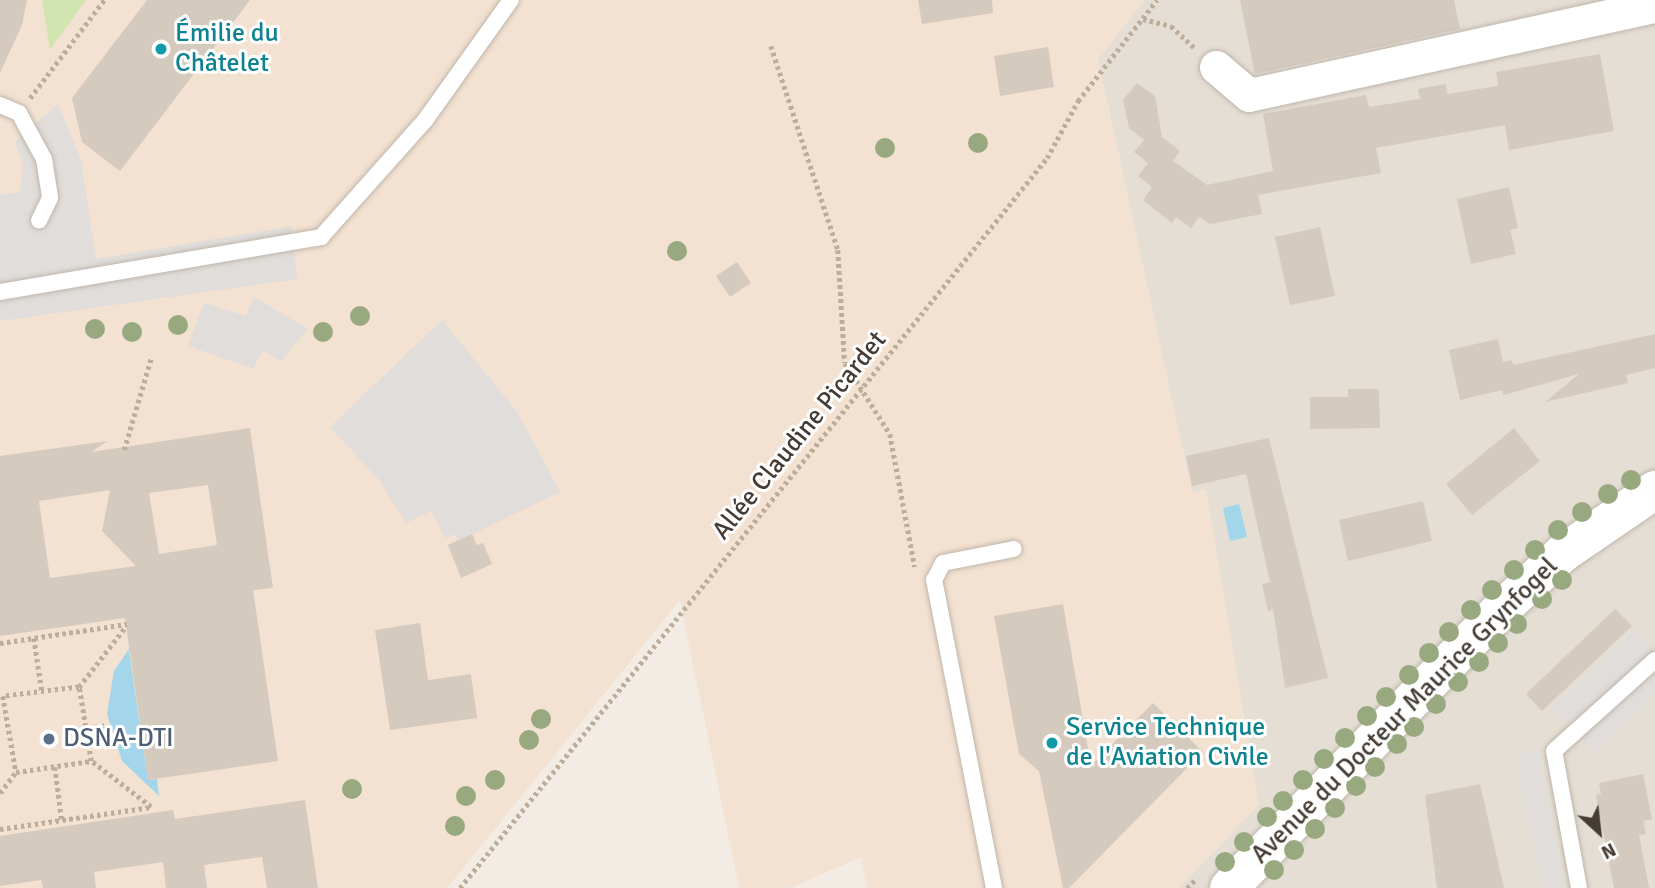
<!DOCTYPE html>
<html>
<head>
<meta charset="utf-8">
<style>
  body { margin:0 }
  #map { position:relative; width:1655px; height:888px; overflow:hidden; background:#f2ece5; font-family:Signika,sans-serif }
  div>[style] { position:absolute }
  .residential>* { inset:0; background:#e5ded4 }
  .commercial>* { inset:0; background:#f3e1d1 }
  .green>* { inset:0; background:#d2e4b0 }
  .parking>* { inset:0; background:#e0ddda }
  .water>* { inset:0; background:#a4d6eb }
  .building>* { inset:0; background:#d5cabe }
  .path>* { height:4.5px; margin-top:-2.25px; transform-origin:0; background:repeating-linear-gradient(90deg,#bdad9b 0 3.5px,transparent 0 7px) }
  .roads { filter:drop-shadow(0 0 2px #bfb6ab) drop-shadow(0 0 2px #bfb6ab) }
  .service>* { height:16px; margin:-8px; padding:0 8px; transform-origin:8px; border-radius:8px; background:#fff }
  .minor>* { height:33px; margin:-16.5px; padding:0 16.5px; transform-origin:16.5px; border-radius:16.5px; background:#fff }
  .tertiary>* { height:38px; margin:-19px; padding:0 19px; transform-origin:19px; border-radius:19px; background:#fff }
  .trees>* { width:20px; height:20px; margin:-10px; border-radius:50%; background:#98a97f }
  .dots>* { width:19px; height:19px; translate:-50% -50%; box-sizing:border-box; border:4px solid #fff; border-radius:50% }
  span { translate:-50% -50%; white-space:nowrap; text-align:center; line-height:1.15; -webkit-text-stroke:6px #fff; paint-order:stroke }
  .culture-label { font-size:26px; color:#0d838f }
  .left { translate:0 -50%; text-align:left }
  .street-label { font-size:26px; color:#443c35 }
  .service-label { font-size:26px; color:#4e5e75 }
  .north { position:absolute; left:1564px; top:797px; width:70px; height:70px; -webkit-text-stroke:5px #fff; paint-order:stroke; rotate:153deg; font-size:19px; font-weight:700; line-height:28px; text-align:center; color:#443c35 }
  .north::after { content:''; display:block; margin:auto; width:24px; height:32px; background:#443c35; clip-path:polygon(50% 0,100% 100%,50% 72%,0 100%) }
</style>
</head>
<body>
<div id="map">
  <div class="residential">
    <i style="clip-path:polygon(1144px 0,1655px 0,1655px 888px,1178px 888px,1259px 805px,1206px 489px,1192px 493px,1098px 59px)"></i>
  </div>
  <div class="commercial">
    <i style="clip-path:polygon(0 0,1144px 0,1098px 60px,1192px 493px,1206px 489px,1259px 805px,1178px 888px,867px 888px,861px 857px,790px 888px,739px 888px,680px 600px,447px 888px,0 888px)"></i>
  </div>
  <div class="green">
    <i style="clip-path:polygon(42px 0,86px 0,50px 50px)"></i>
  </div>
  <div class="parking">
    <i style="clip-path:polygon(58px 104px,81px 160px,96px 259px,292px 226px,297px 279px,0 321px,0 195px,20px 192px,23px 166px,15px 142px)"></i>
    <i style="clip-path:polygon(254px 297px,308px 329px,281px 361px,263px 351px,253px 368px,188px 346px,204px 303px,246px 316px)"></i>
    <i style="clip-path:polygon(442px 320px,518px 413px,560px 492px,458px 541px,455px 534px,445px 538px,431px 511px,406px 523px,380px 481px,330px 427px)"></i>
    <i style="clip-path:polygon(1635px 631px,1655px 652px,1655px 696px,1594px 753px,1552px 708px)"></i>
    <i style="clip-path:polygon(1538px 750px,1564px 888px,1543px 888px,1515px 754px)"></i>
  </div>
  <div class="water">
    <i style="clip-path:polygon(1239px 504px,1247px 537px,1230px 541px,1223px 508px)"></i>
    <i style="clip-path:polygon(137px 637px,129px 651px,148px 780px,157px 779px,159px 796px,122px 761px,107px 714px,114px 671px)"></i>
  </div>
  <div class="building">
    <i style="clip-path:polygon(0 0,27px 0,22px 25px,0 73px)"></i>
    <i style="clip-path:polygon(147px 0,250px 0,120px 171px,82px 142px,72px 98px)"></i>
    <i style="clip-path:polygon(918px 0,992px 0,993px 13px,922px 24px)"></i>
    <i style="clip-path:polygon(1240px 0,1454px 0,1460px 29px,1255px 74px)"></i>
    <i style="clip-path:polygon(1048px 47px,1054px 87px,1000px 96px,994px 56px)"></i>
    <i style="clip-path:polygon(1600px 54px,1614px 131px,1509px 150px,1505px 125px,1376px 148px,1381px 173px,1258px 195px,1262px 214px,1210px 224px,1199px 217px,1191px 228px,1176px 217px,1172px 223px,1143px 200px,1152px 187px,1138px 176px,1148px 163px,1134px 152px,1144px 140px,1129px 128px,1123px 100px,1137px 83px,1155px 96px,1162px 137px,1180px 151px,1173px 161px,1207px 185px,1273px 171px,1263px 114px,1366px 95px,1369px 107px,1420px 99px,1418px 89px,1446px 84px,1447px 94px,1498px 86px,1496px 72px)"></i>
    <i style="clip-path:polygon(1509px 187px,1518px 228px,1510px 230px,1516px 254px,1471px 264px,1457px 199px)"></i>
    <i style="clip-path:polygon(1320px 227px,1335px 296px,1290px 305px,1275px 237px)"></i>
    <i style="clip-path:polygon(737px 262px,751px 283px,730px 297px,716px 276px)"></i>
    <i style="clip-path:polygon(1655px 334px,1655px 368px,1626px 375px,1628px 383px,1545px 402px,1579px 374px,1503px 395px,1502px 390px,1460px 400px,1449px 350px,1498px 339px,1503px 362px,1512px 360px,1513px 365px)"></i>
    <i style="clip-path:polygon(1348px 389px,1379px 389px,1380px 428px,1310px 429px,1310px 397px,1348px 397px)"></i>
    <i style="clip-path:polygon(evenodd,250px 428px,273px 588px,253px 590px,278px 761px,148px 780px,125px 618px,0 636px,0 456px,108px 441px,91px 452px,250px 428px,208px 485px,217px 545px,159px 554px,149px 493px,208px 485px,250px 428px,110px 490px,102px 531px,136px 566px,50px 578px,39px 501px,110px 490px)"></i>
    <i style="clip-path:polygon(1514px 428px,1540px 461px,1472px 515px,1446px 484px)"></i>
    <i style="clip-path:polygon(1269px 438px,1328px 678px,1285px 688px,1273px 609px,1268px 611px,1262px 584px,1270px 582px,1246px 474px,1192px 486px,1186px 456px)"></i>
    <i style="clip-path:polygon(1423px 501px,1432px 541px,1348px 561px,1339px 520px)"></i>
    <i style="clip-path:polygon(472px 534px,477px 545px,483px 543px,492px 564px,461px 578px,448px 545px)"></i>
    <i style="clip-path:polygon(1063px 604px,1091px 766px,1153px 703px,1203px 752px,1069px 888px,1063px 888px,1039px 771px,1019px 754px,994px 616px)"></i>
    <i style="clip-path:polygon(1615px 609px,1632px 626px,1542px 711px,1526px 694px)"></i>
    <i style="clip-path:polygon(420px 623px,428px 680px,471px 674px,477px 718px,390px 730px,375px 630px)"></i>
    <i style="clip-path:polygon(1643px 774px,1652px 819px,1643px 821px,1646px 834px,1639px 835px,1649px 888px,1614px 888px,1596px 795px,1601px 794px,1599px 783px)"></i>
    <i style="clip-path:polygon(1480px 784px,1504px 888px,1437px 888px,1425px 795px)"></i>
    <i style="clip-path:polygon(305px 800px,318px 888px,267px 888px,262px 857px,204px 865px,207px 888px,166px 888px,163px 862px,94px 872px,96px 888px,43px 888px,41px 880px,0 886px,0 836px,173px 810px,175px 819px)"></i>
  </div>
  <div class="path">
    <i style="left:1143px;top:19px;width:29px;rotate:14deg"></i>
    <i style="left:1171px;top:26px;width:33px;rotate:43deg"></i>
    <i style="left:771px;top:46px;width:215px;rotate:71.8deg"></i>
    <i style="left:838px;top:250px;width:113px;rotate:86.5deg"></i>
    <i style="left:845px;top:363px;width:84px;rotate:57.6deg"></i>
    <i style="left:890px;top:434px;width:135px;rotate:79.4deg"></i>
    <i style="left:30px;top:98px;width:123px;rotate:-52.9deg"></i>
    <i style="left:124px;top:450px;width:96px;rotate:-73.6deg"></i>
    <i style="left:34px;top:638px;width:54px;rotate:81.4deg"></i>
    <i style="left:0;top:643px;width:128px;rotate:-8.5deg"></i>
    <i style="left:79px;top:687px;width:78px;rotate:-52.3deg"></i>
    <i style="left:87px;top:728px;width:21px;rotate:-8deg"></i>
    <i style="left:55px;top:767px;width:53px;rotate:82.5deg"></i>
    <i style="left:0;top:793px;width:26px;rotate:-53deg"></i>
    <i style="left:0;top:829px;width:153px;rotate:-8.3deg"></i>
    <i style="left:151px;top:807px;width:76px;rotate:-142.5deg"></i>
    <i style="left:91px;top:761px;width:75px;rotate:-99.2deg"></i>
    <i style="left:79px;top:687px;width:77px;rotate:173.2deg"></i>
    <i style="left:3px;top:696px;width:77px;rotate:80.3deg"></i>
    <i style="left:16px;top:772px;width:76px;rotate:-8.3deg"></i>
    <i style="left:460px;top:888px;width:937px;rotate:-51.2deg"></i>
    <i style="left:1047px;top:158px;width:65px;rotate:-61.5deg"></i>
    <i style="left:1078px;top:101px;width:128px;rotate:-52deg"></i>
    <i style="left:1187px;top:888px;width:14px;rotate:-45deg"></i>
  </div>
  <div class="roads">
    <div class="service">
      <i style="left:0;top:105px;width:21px;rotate:23deg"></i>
      <i style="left:19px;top:113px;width:52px;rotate:61.5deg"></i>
      <i style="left:44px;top:159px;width:39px;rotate:81deg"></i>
      <i style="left:50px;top:198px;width:25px;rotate:116deg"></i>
      <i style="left:0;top:292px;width:326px;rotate:-9.7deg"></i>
      <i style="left:321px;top:237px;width:158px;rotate:-48.3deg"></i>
      <i style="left:426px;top:119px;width:146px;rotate:-54.5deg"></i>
      <i style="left:994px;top:888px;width:314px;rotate:-101deg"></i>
      <i style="left:934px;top:580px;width:19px;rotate:-62deg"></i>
      <i style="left:943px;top:563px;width:72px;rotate:-11.2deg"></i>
      <i style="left:1579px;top:888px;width:139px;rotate:-100.3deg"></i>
      <i style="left:1554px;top:751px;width:136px;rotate:-42deg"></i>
    </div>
    <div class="minor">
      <i style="left:1216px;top:67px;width:43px;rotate:40.3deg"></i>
      <i style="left:1249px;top:95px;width:416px;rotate:-12.4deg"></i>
    </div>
    <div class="tertiary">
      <i style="left:1229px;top:888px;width:383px;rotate:-45.7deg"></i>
      <i style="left:1496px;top:614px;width:91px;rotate:-42.3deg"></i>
      <i style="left:1563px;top:553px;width:112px;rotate:-34.4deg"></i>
    </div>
  </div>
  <div class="trees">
    <i style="left:978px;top:143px"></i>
    <i style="left:885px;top:148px"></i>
    <i style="left:677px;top:251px"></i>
    <i style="left:360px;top:316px"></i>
    <i style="left:178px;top:325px"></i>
    <i style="left:95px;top:329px"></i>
    <i style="left:132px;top:332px"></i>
    <i style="left:323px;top:332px"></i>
    <i style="left:1631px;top:480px"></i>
    <i style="left:1608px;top:494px"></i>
    <i style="left:1582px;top:512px"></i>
    <i style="left:1558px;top:530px"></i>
    <i style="left:1535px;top:550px"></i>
    <i style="left:1514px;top:570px"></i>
    <i style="left:1562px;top:580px"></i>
    <i style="left:1492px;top:590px"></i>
    <i style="left:1542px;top:599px"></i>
    <i style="left:1471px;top:610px"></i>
    <i style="left:1517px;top:624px"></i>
    <i style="left:1449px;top:632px"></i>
    <i style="left:1498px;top:643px"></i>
    <i style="left:1429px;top:653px"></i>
    <i style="left:1479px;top:662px"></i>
    <i style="left:1409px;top:675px"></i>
    <i style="left:1458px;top:682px"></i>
    <i style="left:1386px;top:697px"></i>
    <i style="left:1436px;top:704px"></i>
    <i style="left:1367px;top:716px"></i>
    <i style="left:541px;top:719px"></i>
    <i style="left:1414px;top:727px"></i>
    <i style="left:1345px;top:738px"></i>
    <i style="left:529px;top:740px"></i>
    <i style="left:1397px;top:744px"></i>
    <i style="left:1324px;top:759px"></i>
    <i style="left:1375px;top:767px"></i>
    <i style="left:495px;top:780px"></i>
    <i style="left:1303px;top:780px"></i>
    <i style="left:1356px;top:786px"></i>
    <i style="left:352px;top:789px"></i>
    <i style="left:466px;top:796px"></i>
    <i style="left:1283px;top:801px"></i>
    <i style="left:1335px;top:808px"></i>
    <i style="left:1267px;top:817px"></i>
    <i style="left:455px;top:826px"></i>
    <i style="left:1315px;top:829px"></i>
    <i style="left:1244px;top:842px"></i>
    <i style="left:1294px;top:850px"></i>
    <i style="left:1225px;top:862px"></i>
    <i style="left:1274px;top:870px"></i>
  </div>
  <div class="dots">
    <i style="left:161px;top:49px;background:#0f9aa8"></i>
    <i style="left:49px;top:739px;background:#5c6f8a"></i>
    <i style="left:1052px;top:743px;background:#0f9aa8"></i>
  </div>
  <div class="culture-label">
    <span class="left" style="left:175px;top:49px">Émilie du<br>Châtelet</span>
    <span class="left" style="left:1066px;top:743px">Service Technique<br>de l'Aviation Civile</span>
  </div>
  <div class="street-label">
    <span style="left:800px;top:436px;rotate:-51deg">Allée Claudine Picardet</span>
    <span style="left:1405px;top:711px;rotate:-45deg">Avenue du Docteur Maurice Grynfogel</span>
  </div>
  <div class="service-label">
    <span class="left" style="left:63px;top:739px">DSNA-DTI</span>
  </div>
  <div class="north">N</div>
</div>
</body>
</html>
